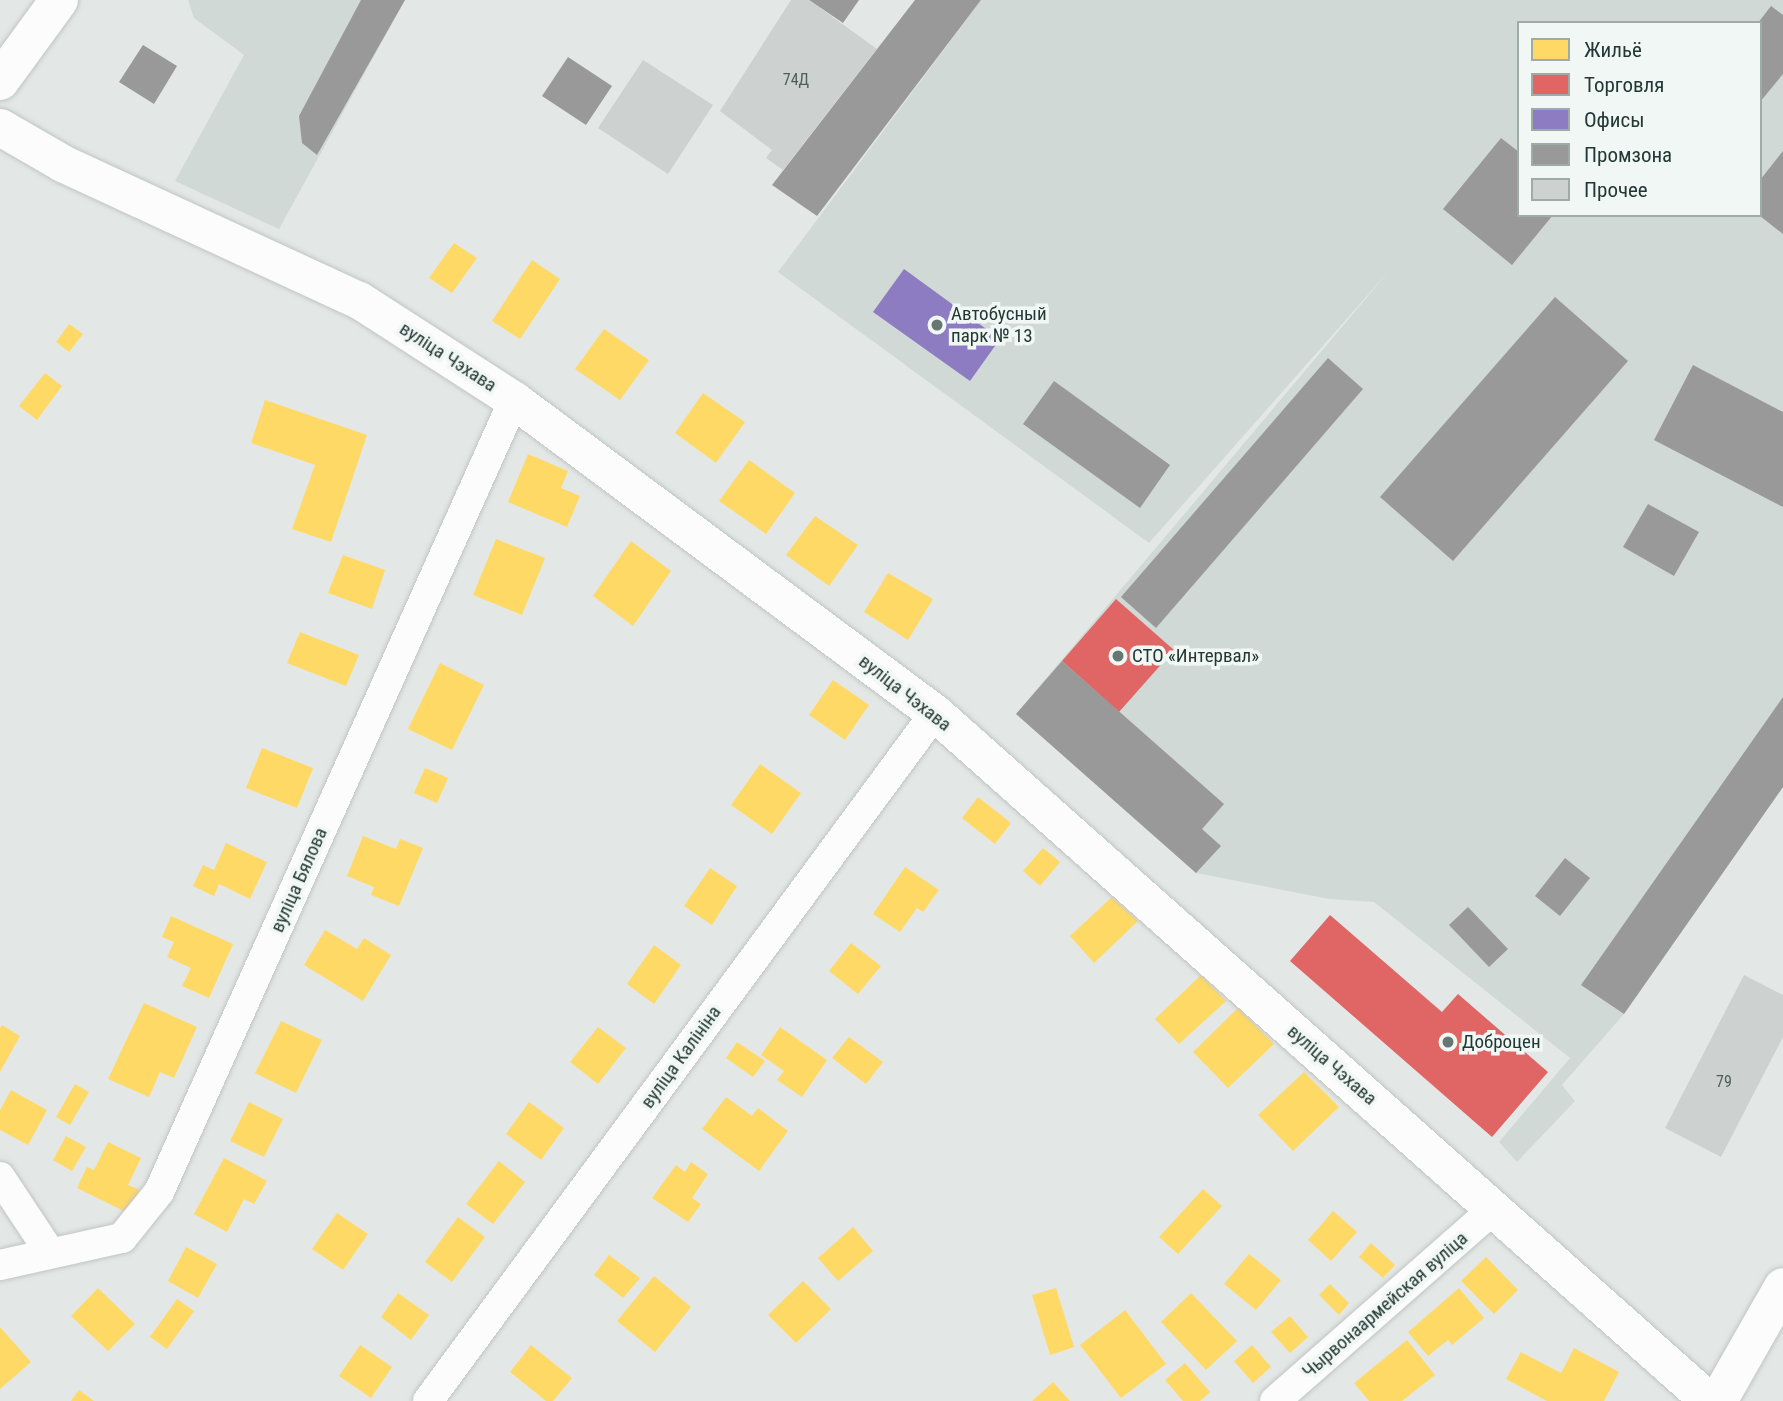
<!DOCTYPE html>
<html>
<head>
<meta charset="utf-8">
<style>
  body { margin:0 }
  #map { position:relative; width:1783px; height:1401px; overflow:hidden; background:#e3e8e6; font-family:"Roboto Condensed",sans-serif }
  div>[style] { position:absolute }
  .built>* { inset:0; background:#d1d9d6 }
  .homes>* { inset:0; background:#ffd966 }
  .shops>* { inset:0; background:#e06666 }
  .offices>* { inset:0; background:#8e7cc3 }
  .industry>* { inset:0; background:#999 }
  .building>* { inset:0; background:#cdd1d0 }
  .roads { filter:drop-shadow(0 0 2px #c0c5c3) drop-shadow(0 0 2px #c0c5c3) }
  .minor>* { height:30px; margin:-15px; padding:0 15px; transform-origin:15px; border-radius:15px; background:#fbfcfb }
  .tertiary>* { height:37px; margin:-18.5px; padding:0 18.5px; transform-origin:18.5px; border-radius:18.5px; background:#fbfcfb }
  .secondary>* { height:38px; margin:-19px; padding:0 19px; transform-origin:19px; border-radius:19px; background:#fbfcfb }
  .dots>* { width:19px; height:19px; translate:-50% -50%; box-sizing:border-box; border:4px solid #f1f7f4; border-radius:50% }
  span { translate:-50% -50%; white-space:nowrap; text-align:center; line-height:1.15; -webkit-text-stroke:7px #f1f7f4; paint-order:stroke }
  .number-label { font-size:16px; color:#4e5e5a }
  .number-label span { -webkit-text-stroke-width:0 }
  .poi-label { font-size:19px; color:#233833 }
  .left { translate:0 -50%; text-align:left }
  .street-label { font-size:19px; color:#233833 }
  .legend { position:absolute; left:1517px; top:21px; width:245px; height:196px; box-sizing:border-box; background:#f1f7f4; border:2px solid #9faba7; margin:0; padding:9px 12px; list-style:none; font-size:21px; color:#233833 }
  .legend li { display:flex; align-items:center; gap:14px; height:35px }
  .legend b { width:35px; border:2px solid #9faba7 }
</style>
</head>
<body>
<div id="map">
  <div class="built">
    <i style="clip-path:polygon(188px 0,405px 0,279px 229px,175px 181px,244px 55px,194px 18px)"></i>
    <i style="clip-path:polygon(evenodd,981px 0,1783px 0,1783px 787px,1624px 1014px,1562px 1085px,1575px 1101px,1517px 1162px,1499px 1142px,1570px 1058px,1374px 902px,1329px 899px,1196px 873px,1016px 714px,1389px 271px,1149px 543px,778px 272px,981px 0,1519px 23px,1760px 23px,1760px 215px,1519px 215px,1519px 23px)"></i>
  </div>
  <div class="homes">
    <i style="clip-path:polygon(454px 243px,477px 258px,452px 293px,429px 278px)"></i>
    <i style="clip-path:polygon(532px 260px,560px 279px,520px 339px,492px 321px)"></i>
    <i style="clip-path:polygon(69px 324px,83px 334px,69px 352px,56px 342px)"></i>
    <i style="clip-path:polygon(604px 329px,649px 360px,620px 400px,575px 369px)"></i>
    <i style="clip-path:polygon(45px 373px,62px 386px,37px 420px,19px 406px)"></i>
    <i style="clip-path:polygon(703px 393px,745px 422px,716px 463px,675px 433px)"></i>
    <i style="clip-path:polygon(265px 400px,367px 435px,331px 542px,292px 529px,315px 465px,251px 443px)"></i>
    <i style="clip-path:polygon(528px 454px,568px 471px,561px 488px,580px 496px,567px 527px,508px 502px)"></i>
    <i style="clip-path:polygon(749px 460px,795px 493px,766px 534px,719px 501px)"></i>
    <i style="clip-path:polygon(815px 516px,858px 545px,829px 586px,786px 555px)"></i>
    <i style="clip-path:polygon(496px 539px,545px 558px,522px 615px,473px 595px)"></i>
    <i style="clip-path:polygon(631px 541px,671px 571px,633px 626px,593px 596px)"></i>
    <i style="clip-path:polygon(343px 555px,385px 570px,372px 609px,328px 593px)"></i>
    <i style="clip-path:polygon(888px 573px,933px 599px,908px 640px,864px 612px)"></i>
    <i style="clip-path:polygon(300px 632px,359px 655px,346px 686px,287px 663px)"></i>
    <i style="clip-path:polygon(440px 663px,484px 685px,452px 750px,408px 729px)"></i>
    <i style="clip-path:polygon(833px 680px,869px 705px,845px 740px,809px 715px)"></i>
    <i style="clip-path:polygon(262px 748px,313px 768px,297px 808px,246px 788px)"></i>
    <i style="clip-path:polygon(760px 764px,801px 793px,772px 834px,731px 805px)"></i>
    <i style="clip-path:polygon(425px 768px,448px 778px,437px 803px,414px 793px)"></i>
    <i style="clip-path:polygon(978px 797px,1011px 823px,995px 844px,962px 818px)"></i>
    <i style="clip-path:polygon(363px 836px,396px 849px,400px 839px,423px 848px,399px 906px,371px 895px,374px 887px,347px 876px)"></i>
    <i style="clip-path:polygon(226px 843px,267px 862px,250px 899px,219px 884px,214px 896px,193px 886px,203px 865px,214px 870px)"></i>
    <i style="clip-path:polygon(1043px 848px,1060px 862px,1040px 886px,1023px 871px)"></i>
    <i style="clip-path:polygon(905px 867px,939px 890px,923px 912px,917px 908px,900px 932px,873px 914px)"></i>
    <i style="clip-path:polygon(710px 868px,737px 886px,712px 925px,684px 906px)"></i>
    <i style="clip-path:polygon(1112px 897px,1138px 921px,1094px 963px,1070px 936px)"></i>
    <i style="clip-path:polygon(171px 916px,233px 944px,209px 998px,182px 986px,191px 968px,167px 957px,174px 942px,162px 937px)"></i>
    <i style="clip-path:polygon(325px 930px,357px 949px,364px 938px,391px 955px,363px 1001px,304px 965px)"></i>
    <i style="clip-path:polygon(851px 943px,881px 966px,858px 994px,829px 971px)"></i>
    <i style="clip-path:polygon(654px 945px,681px 965px,654px 1004px,627px 984px)"></i>
    <i style="clip-path:polygon(1201px 975px,1226px 1001px,1179px 1044px,1155px 1019px)"></i>
    <i style="clip-path:polygon(144px 1003px,197px 1027px,174px 1078px,160px 1072px,149px 1097px,108px 1079px)"></i>
    <i style="clip-path:polygon(1238px 1008px,1274px 1044px,1228px 1088px,1193px 1052px)"></i>
    <i style="clip-path:polygon(281px 1021px,322px 1040px,296px 1093px,255px 1073px)"></i>
    <i style="clip-path:polygon(2px 1025px,20px 1036px,0 1072px,0 1028px)"></i>
    <i style="clip-path:polygon(598px 1027px,626px 1048px,598px 1084px,570px 1062px)"></i>
    <i style="clip-path:polygon(780px 1027px,827px 1060px,802px 1097px,777px 1080px,784px 1071px,761px 1055px)"></i>
    <i style="clip-path:polygon(849px 1037px,883px 1062px,866px 1084px,832px 1058px)"></i>
    <i style="clip-path:polygon(737px 1042px,765px 1061px,753px 1077px,726px 1058px)"></i>
    <i style="clip-path:polygon(1304px 1072px,1339px 1107px,1293px 1151px,1258px 1115px)"></i>
    <i style="clip-path:polygon(75px 1084px,89px 1092px,70px 1125px,56px 1117px)"></i>
    <i style="clip-path:polygon(11px 1090px,47px 1110px,28px 1145px,0 1130px,0 1110px)"></i>
    <i style="clip-path:polygon(726px 1097px,752px 1116px,758px 1108px,788px 1131px,759px 1171px,702px 1129px)"></i>
    <i style="clip-path:polygon(249px 1102px,283px 1119px,264px 1157px,230px 1141px)"></i>
    <i style="clip-path:polygon(529px 1102px,564px 1128px,541px 1160px,506px 1134px)"></i>
    <i style="clip-path:polygon(66px 1136px,86px 1147px,72px 1171px,53px 1160px)"></i>
    <i style="clip-path:polygon(108px 1142px,141px 1158px,128px 1185px,140px 1190px,128px 1213px,77px 1188px,87px 1167px,94px 1170px)"></i>
    <i style="clip-path:polygon(224px 1158px,267px 1181px,254px 1204px,244px 1199px,227px 1232px,194px 1214px)"></i>
    <i style="clip-path:polygon(499px 1161px,525px 1182px,493px 1224px,466px 1204px)"></i>
    <i style="clip-path:polygon(691px 1162px,708px 1174px,692px 1198px,701px 1204px,688px 1222px,652px 1198px,676px 1165px,685px 1172px)"></i>
    <i style="clip-path:polygon(1203px 1189px,1222px 1206px,1178px 1254px,1159px 1237px)"></i>
    <i style="clip-path:polygon(1333px 1211px,1357px 1232px,1331px 1261px,1308px 1240px)"></i>
    <i style="clip-path:polygon(337px 1213px,368px 1234px,343px 1270px,312px 1249px)"></i>
    <i style="clip-path:polygon(458px 1217px,485px 1237px,452px 1282px,425px 1262px)"></i>
    <i style="clip-path:polygon(853px 1227px,873px 1251px,838px 1281px,818px 1258px)"></i>
    <i style="clip-path:polygon(1371px 1243px,1395px 1265px,1383px 1278px,1359px 1257px)"></i>
    <i style="clip-path:polygon(186px 1247px,217px 1264px,198px 1298px,168px 1281px)"></i>
    <i style="clip-path:polygon(1249px 1254px,1281px 1280px,1256px 1310px,1224px 1284px)"></i>
    <i style="clip-path:polygon(609px 1255px,640px 1278px,623px 1298px,594px 1275px)"></i>
    <i style="clip-path:polygon(1486px 1257px,1518px 1290px,1494px 1314px,1461px 1281px)"></i>
    <i style="clip-path:polygon(654px 1276px,691px 1307px,655px 1352px,617px 1321px)"></i>
    <i style="clip-path:polygon(803px 1281px,831px 1309px,796px 1343px,768px 1315px)"></i>
    <i style="clip-path:polygon(1330px 1284px,1349px 1303px,1339px 1315px,1319px 1295px)"></i>
    <i style="clip-path:polygon(98px 1288px,135px 1324px,108px 1351px,71px 1316px)"></i>
    <i style="clip-path:polygon(1056px 1288px,1074px 1347px,1050px 1355px,1032px 1295px)"></i>
    <i style="clip-path:polygon(1459px 1288px,1484px 1318px,1452px 1345px,1448px 1340px,1428px 1356px,1408px 1332px)"></i>
    <i style="clip-path:polygon(398px 1293px,429px 1315px,411px 1340px,381px 1317px)"></i>
    <i style="clip-path:polygon(1191px 1293px,1237px 1341px,1206px 1370px,1161px 1322px)"></i>
    <i style="clip-path:polygon(177px 1299px,194px 1311px,167px 1349px,150px 1337px)"></i>
    <i style="clip-path:polygon(1125px 1310px,1166px 1364px,1121px 1398px,1080px 1345px)"></i>
    <i style="clip-path:polygon(1290px 1316px,1308px 1337px,1290px 1353px,1271px 1332px)"></i>
    <i style="clip-path:polygon(0 1327px,31px 1362px,0 1389px)"></i>
    <i style="clip-path:polygon(1407px 1340px,1435px 1375px,1402px 1401px,1369px 1401px,1354px 1383px)"></i>
    <i style="clip-path:polygon(360px 1345px,392px 1367px,371px 1398px,339px 1376px)"></i>
    <i style="clip-path:polygon(531px 1345px,572px 1378px,553px 1401px,546px 1401px,510px 1372px)"></i>
    <i style="clip-path:polygon(1252px 1345px,1271px 1367px,1253px 1383px,1234px 1361px)"></i>
    <i style="clip-path:polygon(1574px 1348px,1619px 1372px,1604px 1401px,1547px 1401px,1506px 1379px,1521px 1352px,1561px 1373px)"></i>
    <i style="clip-path:polygon(1185px 1363px,1210px 1392px,1200px 1401px,1183px 1401px,1165px 1380px)"></i>
    <i style="clip-path:polygon(1053px 1382px,1070px 1401px,1032px 1401px)"></i>
    <i style="clip-path:polygon(79px 1390px,94px 1401px,71px 1401px)"></i>
  </div>
  <div class="shops">
    <i style="clip-path:polygon(1116px 599px,1174px 650px,1119px 712px,1062px 661px)"></i>
    <i style="clip-path:polygon(1330px 915px,1442px 1012px,1458px 994px,1548px 1072px,1492px 1137px,1290px 961px)"></i>
  </div>
  <div class="offices">
    <i style="clip-path:polygon(904px 269px,1000px 339px,970px 381px,873px 312px)"></i>
  </div>
  <div class="industry">
    <i style="clip-path:polygon(361px 0,405px 0,317px 155px,302px 143px,299px 116px)"></i>
    <i style="clip-path:polygon(809px 0,859px 0,843px 23px)"></i>
    <i style="clip-path:polygon(915px 0,981px 0,817px 216px,772px 185px)"></i>
    <i style="clip-path:polygon(1771px 6px,1783px 15px,1783px 74px,1760px 102px,1758px 23px)"></i>
    <i style="clip-path:polygon(143px 45px,177px 66px,154px 104px,119px 82px)"></i>
    <i style="clip-path:polygon(568px 57px,612px 86px,586px 125px,542px 96px)"></i>
    <i style="clip-path:polygon(1501px 138px,1519px 152px,1519px 215px,1553px 215px,1512px 265px,1443px 209px)"></i>
    <i style="clip-path:polygon(1783px 151px,1783px 234px,1760px 216px,1760px 180px)"></i>
    <i style="clip-path:polygon(1555px 297px,1628px 361px,1453px 561px,1380px 497px)"></i>
    <i style="clip-path:polygon(1328px 358px,1363px 389px,1156px 628px,1121px 597px)"></i>
    <i style="clip-path:polygon(1693px 365px,1783px 412px,1783px 507px,1654px 440px)"></i>
    <i style="clip-path:polygon(1054px 381px,1170px 465px,1140px 508px,1023px 424px)"></i>
    <i style="clip-path:polygon(1648px 504px,1699px 532px,1674px 576px,1623px 547px)"></i>
    <i style="clip-path:polygon(1062px 661px,1224px 804px,1202px 829px,1221px 846px,1196px 873px,1016px 714px)"></i>
    <i style="clip-path:polygon(1783px 697px,1783px 787px,1624px 1014px,1581px 985px)"></i>
    <i style="clip-path:polygon(1565px 858px,1590px 878px,1560px 916px,1535px 896px)"></i>
    <i style="clip-path:polygon(1468px 907px,1508px 949px,1489px 967px,1449px 925px)"></i>
  </div>
  <div class="building">
    <i style="clip-path:polygon(791px 0,809px 0,877px 49px,783px 170px,766px 158px,772px 150px,720px 111px)"></i>
    <i style="clip-path:polygon(643px 60px,713px 105px,668px 174px,598px 128px)"></i>
    <i style="clip-path:polygon(1744px 975px,1783px 995px,1783px 1037px,1721px 1157px,1665px 1128px)"></i>
  </div>
  <div class="roads">
    <div class="minor">
      <i style="left:0;top:1177px;width:89px;rotate:56.5deg"></i>
      <i style="left:0;top:1265px;width:125px;rotate:-12.5deg"></i>
      <i style="left:122px;top:1238px;width:59px;rotate:-51.2deg"></i>
      <i style="left:159px;top:1192px;width:868px;rotate:-65.86deg"></i>
      <i style="left:428px;top:1401px;width:855px;rotate:-53.61deg"></i>
      <i style="left:1275px;top:1401px;width:293px;rotate:-41.3deg"></i>
    </div>
    <div class="tertiary">
      <i style="left:0;top:127px;width:72px;rotate:30.1deg"></i>
      <i style="left:62px;top:163px;width:327px;rotate:24.8deg"></i>
      <i style="left:359px;top:300px;width:184px;rotate:32.8deg"></i>
      <i style="left:514px;top:400px;width:525px;rotate:36.63deg"></i>
      <i style="left:935px;top:713px;width:1036px;rotate:41.63deg"></i>
    </div>
    <div class="secondary">
      <i style="left:0;top:81px;width:100px;rotate:-53.9deg"></i>
      <i style="left:1718px;top:1401px;width:131px;rotate:-60.3deg"></i>
    </div>
  </div>
  <div class="dots">
    <i style="left:937px;top:325px;background:#667672"></i>
    <i style="left:1118px;top:656px;background:#667672"></i>
    <i style="left:1448px;top:1042px;background:#667672"></i>
  </div>
  <div class="number-label">
    <span style="left:796px;top:80px">74Д</span>
    <span style="left:1724px;top:1082px">79</span>
  </div>
  <div class="poi-label">
    <span class="left" style="left:951px;top:325px">Автобусный<br>парк № 13</span>
    <span class="left" style="left:1132px;top:656px">СТО «Интервал»</span>
    <span class="left" style="left:1462px;top:1042px">Доброцен</span>
  </div>
  <div class="street-label">
    <span style="left:448px;top:357px;rotate:33deg">вуліца Чэхава</span>
    <span style="left:905px;top:693px;rotate:38deg">вуліца Чэхава</span>
    <span style="left:299px;top:880px;rotate:-66deg">вуліца Бялова</span>
    <span style="left:681px;top:1057px;rotate:-54deg">вуліца Калініна</span>
    <span style="left:1332px;top:1065px;rotate:41deg">вуліца Чэхава</span>
    <span style="left:1385px;top:1305px;rotate:-41deg">Чырвонаармейская вуліца</span>
  </div>
  <ul class="legend">
  <li><b style="height:19px;background:#ffd966"></b>Жильё</li>
  <li><b style="height:19px;background:#e06666"></b>Торговля</li>
  <li><b style="height:19px;background:#8e7cc3"></b>Офисы</li>
  <li><b style="height:19px;background:#999"></b>Промзона</li>
  <li><b style="height:19px;background:#cdd1d0"></b>Прочее</li>
  </ul>
</div>
</body>
</html>
